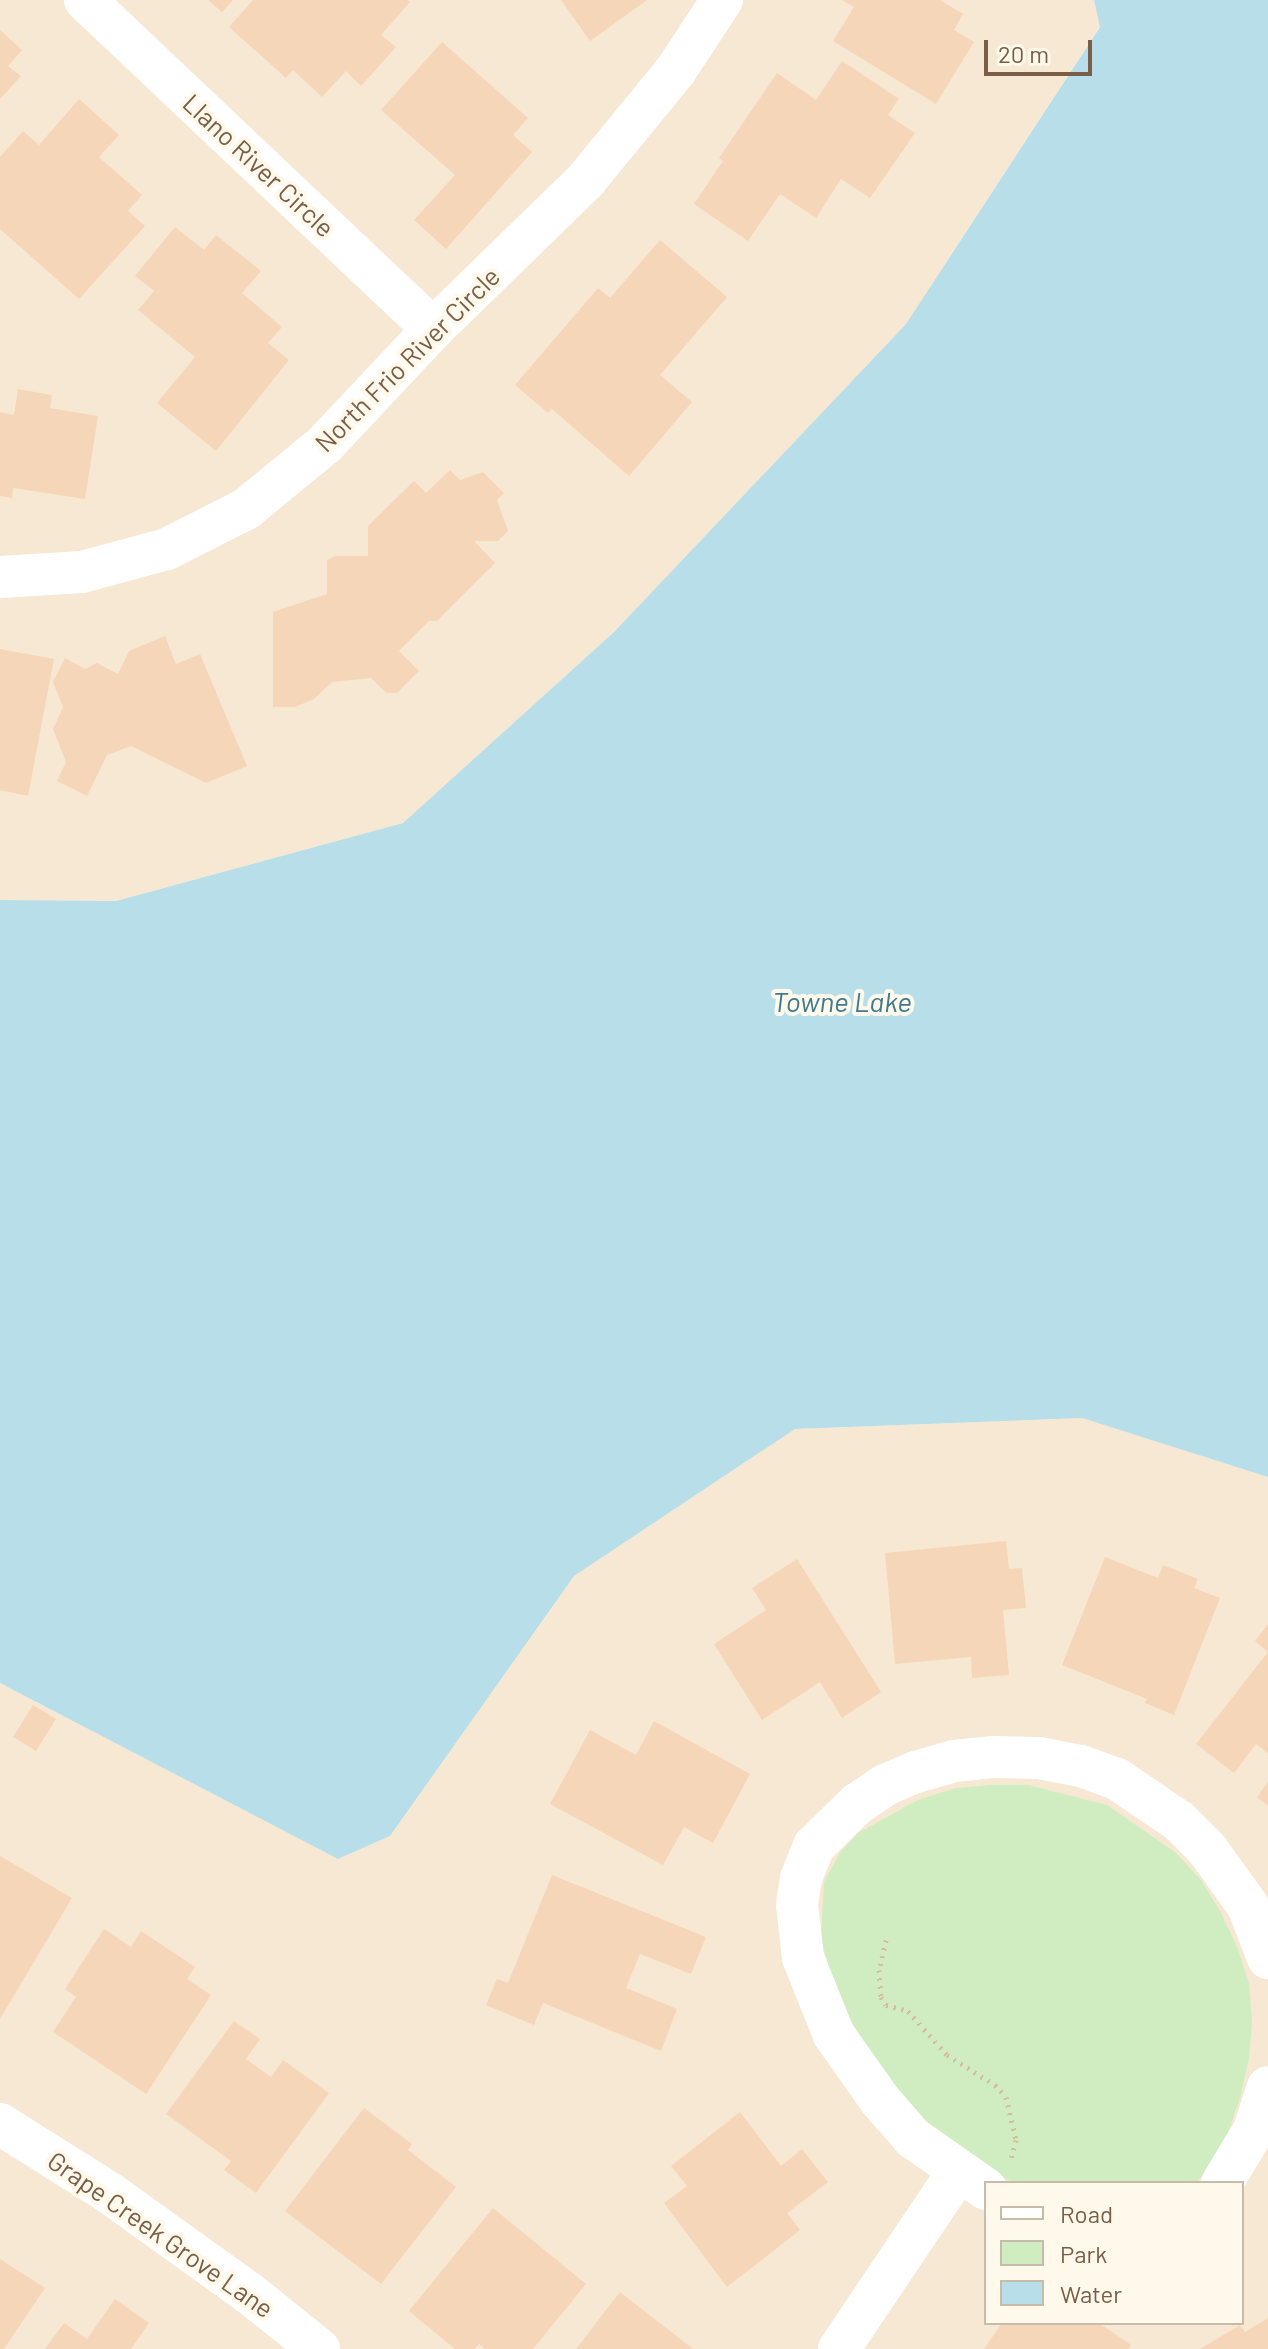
<!DOCTYPE html>
<html>
<head>
<meta charset="utf-8">
<style>
  body { margin:0 }
  #map { position:relative; width:1268px; height:2349px; overflow:hidden; background:#fef6e4; font-family:Barlow,sans-serif }
  div>[style] { position:absolute }
  .residential>* { inset:0; background:#f6e8d2 }
  .green>* { inset:0; background:#cfedc1 }
  .water>* { inset:0; background:#b7dee9 }
  .building>* { inset:0; background:#f6d6b9 }
  .path>* { height:5px; margin-top:-2.5px; transform-origin:0; background:repeating-linear-gradient(90deg,#dbb99c 0 2px,transparent 0 8px) }
  .minor>* { height:42px; margin:-21px; padding:0 21px; transform-origin:21px; border-radius:21px; background:#fff }
  span { translate:-50% -50%; white-space:nowrap; text-align:center; line-height:1.15; -webkit-text-stroke:8px #fff9ec; paint-order:stroke }
  .street-label { font-size:26px; color:#795d47 }
  .water-label { font-size:28px; color:#3f7a8e; font-style:italic }
  .legend { position:absolute; left:984px; top:2181px; width:260px; height:144px; box-sizing:border-box; background:#fff9ec; border:2px solid #c9bbaa; margin:0; padding:10px 14px; list-style:none; font-size:24px; color:#795d47 }
  .legend li { display:flex; align-items:center; gap:16px; height:40px }
  .legend b { width:40px; border:2px solid #c9bbaa }
  .scale { position:absolute; left:984px; top:40px; width:108px; height:36px; box-sizing:border-box; border:4px solid #795d47; border-top:0; padding-left:10px; font-size:24px; line-height:28px; white-space:nowrap; color:#795d47; -webkit-text-stroke:6px #fff9ec; paint-order:stroke }
</style>
</head>
<body>
<div id="map">
  <div class="residential">
    <i style="clip-path:polygon(0 0,1094px 0,1100px 26px,906px 324px,614px 632px,403px 823px,116px 901px,0 900px)"></i>
    <i style="clip-path:polygon(evenodd,1082px 1418px,1268px 1477px,1268px 2349px,0 2349px,0 1683px,338px 1859px,390px 1836px,574px 1576px,795px 1429px,1082px 1418px,986px 2183px,1242px 2183px,1242px 2323px,986px 2323px,986px 2183px)"></i>
  </div>
  <div class="green">
    <i style="clip-path:polygon(991px 1785px,1028px 1785px,1107px 1805px,1175px 1852px,1201px 1880px,1221px 1913px,1238px 1949px,1249px 1984px,1252px 2022px,1249px 2058px,1240px 2098px,1226px 2139px,1210px 2167px,1196px 2183px,1014px 2183px,981px 2166px,925px 2122px,878px 2067px,850px 2019px,829px 1968px,821px 1938px,824px 1882px,839px 1854px,858px 1833px,918px 1800px,956px 1788px)"></i>
  </div>
  <div class="water">
    <i style="clip-path:polygon(1094px 0,1268px 0,1268px 1477px,1082px 1418px,795px 1429px,574px 1576px,390px 1836px,338px 1859px,0 1683px,0 900px,116px 901px,403px 823px,614px 632px,906px 324px,1100px 27px)"></i>
  </div>
  <div class="building">
    <i style="clip-path:polygon(208px 0,233px 0,222px 12px)"></i>
    <i style="clip-path:polygon(253px 0,408px 0,410px 2px,381px 35px,396px 47px,361px 86px,346px 71px,322px 97px,293px 70px,286px 78px,229px 27px)"></i>
    <i style="clip-path:polygon(561px 0,647px 0,590px 41px)"></i>
    <i style="clip-path:polygon(842px 0,940px 0,963px 14px,954px 30px,974px 42px,936px 104px,833px 41px,854px 7px)"></i>
    <i style="clip-path:polygon(0 30px,22px 50px,8px 66px,21px 76px,0 99px)"></i>
    <i style="clip-path:polygon(442px 42px,528px 118px,513px 135px,532px 152px,446px 249px,414px 220px,455px 175px,381px 110px)"></i>
    <i style="clip-path:polygon(842px 61px,899px 99px,888px 115px,915px 133px,870px 198px,841px 179px,816px 218px,780px 194px,748px 241px,694px 204px,723px 161px,719px 158px,777px 73px,816px 100px)"></i>
    <i style="clip-path:polygon(79px 99px,119px 135px,99px 157px,142px 195px,128px 211px,145px 226px,79px 299px,0 229px,0 157px,23px 131px,39px 145px)"></i>
    <i style="clip-path:polygon(175px 227px,204px 250px,216px 235px,261px 271px,242px 293px,282px 327px,268px 343px,289px 360px,216px 451px,157px 403px,195px 357px,138px 310px,154px 291px,135px 276px)"></i>
    <i style="clip-path:polygon(660px 240px,727px 297px,660px 375px,692px 402px,629px 476px,552px 409px,548px 413px,515px 385px,598px 288px,610px 298px)"></i>
    <i style="clip-path:polygon(18px 389px,52px 395px,50px 408px,98px 416px,85px 499px,13px 488px,12px 498px,0 496px,0 412px,14px 415px)"></i>
    <i style="clip-path:polygon(450px 470px,460px 480px,483px 472px,504px 493px,497px 500px,508px 531px,498px 541px,474px 541px,495px 563px,437px 621px,429px 621px,399px 651px,419px 671px,397px 693px,386px 693px,371px 678px,332px 682px,314px 699px,295px 707px,273px 707px,273px 612px,327px 594px,327px 560px,335px 556px,368px 556px,368px 526px,414px 481px,426px 493px)"></i>
    <i style="clip-path:polygon(165px 636px,176px 664px,200px 654px,247px 766px,206px 783px,131px 746px,107px 755px,87px 796px,57px 781px,66px 762px,53px 729px,63px 707px,53px 682px,65px 658px,85px 669px,97px 663px,118px 674px,129px 651px)"></i>
    <i style="clip-path:polygon(0 649px,54px 659px,28px 796px,0 790px)"></i>
    <i style="clip-path:polygon(1006px 1541px,1009px 1569px,1022px 1568px,1026px 1608px,1003px 1610px,1009px 1675px,972px 1678px,971px 1657px,895px 1664px,885px 1553px)"></i>
    <i style="clip-path:polygon(1105px 1557px,1158px 1578px,1163px 1565px,1198px 1579px,1194px 1588px,1220px 1598px,1174px 1715px,1145px 1703px,1147px 1699px,1062px 1665px)"></i>
    <i style="clip-path:polygon(797px 1559px,881px 1692px,842px 1718px,820px 1682px,762px 1720px,714px 1644px,766px 1610px,752px 1588px)"></i>
    <i style="clip-path:polygon(1268px 1624px,1268px 1753px,1256px 1744px,1234px 1773px,1196px 1744px,1268px 1652px,1255px 1641px)"></i>
    <i style="clip-path:polygon(33px 1705px,56px 1719px,36px 1751px,13px 1737px)"></i>
    <i style="clip-path:polygon(654px 1721px,750px 1774px,713px 1843px,684px 1827px,663px 1865px,550px 1804px,590px 1730px,636px 1755px)"></i>
    <i style="clip-path:polygon(1268px 1782px,1268px 1806px,1257px 1797px)"></i>
    <i style="clip-path:polygon(0 1856px,72px 1898px,0 2019px)"></i>
    <i style="clip-path:polygon(552px 1875px,706px 1937px,691px 1974px,640px 1954px,626px 1988px,677px 2009px,661px 2051px,543px 2003px,534px 2025px,486px 2005px,497px 1979px,508px 1983px)"></i>
    <i style="clip-path:polygon(104px 1929px,131px 1947px,141px 1931px,195px 1967px,187px 1979px,211px 1995px,146px 2094px,53px 2032px,76px 1997px,65px 1989px)"></i>
    <i style="clip-path:polygon(234px 2021px,260px 2039px,246px 2059px,271px 2077px,283px 2060px,329px 2093px,256px 2193px,224px 2170px,231px 2161px,166px 2114px)"></i>
    <i style="clip-path:polygon(364px 2108px,412px 2144px,408px 2150px,456px 2187px,381px 2284px,285px 2211px)"></i>
    <i style="clip-path:polygon(740px 2112px,781px 2166px,802px 2149px,828px 2182px,787px 2213px,800px 2230px,727px 2287px,664px 2203px,687px 2186px,671px 2166px)"></i>
    <i style="clip-path:polygon(493px 2208px,586px 2284px,533px 2349px,485px 2349px,479px 2344px,474px 2349px,455px 2349px,409px 2311px)"></i>
    <i style="clip-path:polygon(0 2259px,45px 2288px,4px 2349px,0 2349px)"></i>
    <i style="clip-path:polygon(620px 2292px,693px 2349px,576px 2349px)"></i>
    <i style="clip-path:polygon(115px 2299px,149px 2323px,131px 2349px,45px 2349px,64px 2323px,87px 2339px)"></i>
    <i style="clip-path:polygon(1268px 2318px,1268px 2349px,1200px 2349px,1240px 2325px,1245px 2332px)"></i>
    <i style="clip-path:polygon(1002px 2323px,1099px 2323px,1131px 2345px,1128px 2349px,984px 2349px)"></i>
  </div>
  <div class="path">
    <i style="left:886px;top:1940px;width:31px;rotate:103deg"></i>
    <i style="left:879px;top:1970px;width:27px;rotate:86deg"></i>
    <i style="left:881px;top:1997px;width:9px;rotate:58deg"></i>
    <i style="left:886px;top:2005px;width:23px;rotate:15deg"></i>
    <i style="left:908px;top:2011px;width:59px;rotate:48.4deg"></i>
    <i style="left:947px;top:2055px;width:57px;rotate:32deg"></i>
    <i style="left:995px;top:2085px;width:16px;rotate:47deg"></i>
    <i style="left:1006px;top:2097px;width:44px;rotate:76.9deg"></i>
    <i style="left:1016px;top:2140px;width:20px;rotate:105deg"></i>
  </div>
  <div class="minor">
    <i style="left:85px;top:0;width:479px;rotate:43.4deg"></i>
    <i style="left:0;top:577px;width:82px;rotate:-3.5deg"></i>
    <i style="left:82px;top:572px;width:88px;rotate:-15.1deg"></i>
    <i style="left:167px;top:549px;width:89px;rotate:-26.9deg"></i>
    <i style="left:246px;top:509px;width:102px;rotate:-39.4deg"></i>
    <i style="left:325px;top:444px;width:158px;rotate:-46.8deg"></i>
    <i style="left:433px;top:329px;width:214px;rotate:-44.2deg"></i>
    <i style="left:586px;top:180px;width:142px;rotate:-50.7deg"></i>
    <i style="left:676px;top:70px;width:84px;rotate:-56.7deg"></i>
    <i style="left:0;top:2124px;width:131px;rotate:32.2deg"></i>
    <i style="left:111px;top:2194px;width:170px;rotate:35.7deg"></i>
    <i style="left:249px;top:2293px;width:90px;rotate:38.7deg"></i>
    <i style="left:1222px;top:2183px;width:62px;rotate:-58.9deg"></i>
    <i style="left:1254px;top:2130px;width:45px;rotate:-72deg"></i>
    <i style="left:986px;top:2189px;width:89px;rotate:-145.1deg"></i>
    <i style="left:913px;top:2138px;width:50px;rotate:-131deg"></i>
    <i style="left:880px;top:2100px;width:80px;rotate:-125.3deg"></i>
    <i style="left:834px;top:2035px;width:83px;rotate:-111.9deg"></i>
    <i style="left:803px;top:1958px;width:54px;rotate:-96.3deg"></i>
    <i style="left:797px;top:1904px;width:26px;rotate:-81deg"></i>
    <i style="left:801px;top:1878px;width:35px;rotate:-68deg"></i>
    <i style="left:814px;top:1846px;width:60px;rotate:-44.3deg"></i>
    <i style="left:857px;top:1804px;width:34px;rotate:-34deg"></i>
    <i style="left:885px;top:1785px;width:34px;rotate:-23deg"></i>
    <i style="left:916px;top:1772px;width:40px;rotate:-16deg"></i>
    <i style="left:954px;top:1761px;width:38px;rotate:-6deg"></i>
    <i style="left:992px;top:1757px;width:47px;rotate:1.2deg"></i>
    <i style="left:1039px;top:1758px;width:43px;rotate:10.8deg"></i>
    <i style="left:1081px;top:1766px;width:38px;rotate:20deg"></i>
    <i style="left:1117px;top:1779px;width:75px;rotate:34.1deg"></i>
    <i style="left:1179px;top:1821px;width:40px;rotate:45deg"></i>
    <i style="left:1207px;top:1849px;width:70px;rotate:54.3deg"></i>
    <i style="left:1248px;top:1906px;width:56px;rotate:69deg"></i>
    <i style="left:839px;top:2349px;width:213px;rotate:-56.1deg"></i>
  </div>
  <div class="street-label">
    <span style="left:259px;top:165px;rotate:43deg">Llano River Circle</span>
    <span style="left:407px;top:359px;rotate:-45deg">North Frio River Circle</span>
    <span style="left:161px;top:2234px;rotate:35deg">Grape Creek Grove Lane</span>
  </div>
  <div class="water-label">
    <span style="left:842px;top:1001px">Towne Lake</span>
  </div>
  <ul class="legend">
  <li><b style="height:10px;background:#fff"></b>Road</li>
  <li><b style="height:22px;background:#cfedc1"></b>Park</li>
  <li><b style="height:22px;background:#b7dee9"></b>Water</li>
  </ul>
  <div class="scale">20 m</div>
</div>
</body>
</html>
